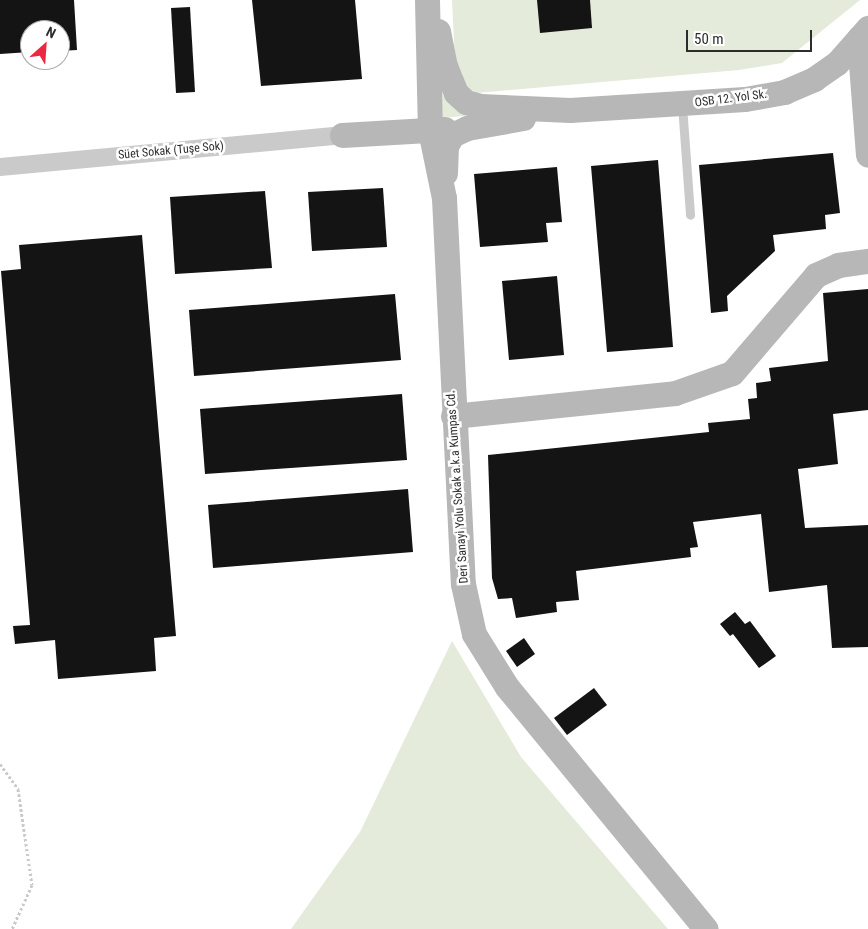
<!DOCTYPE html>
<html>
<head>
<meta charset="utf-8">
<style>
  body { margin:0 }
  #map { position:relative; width:868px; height:929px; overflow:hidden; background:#fff; font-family:"Roboto Condensed",sans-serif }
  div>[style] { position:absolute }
  .green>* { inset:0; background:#e4ebda }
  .building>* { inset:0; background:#141414 }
  .path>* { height:3px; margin-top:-1.5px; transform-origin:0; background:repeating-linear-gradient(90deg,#cacaca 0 2.5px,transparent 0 5px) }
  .lane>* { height:9px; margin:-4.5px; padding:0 4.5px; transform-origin:4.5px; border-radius:4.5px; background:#cacaca }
  .street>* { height:18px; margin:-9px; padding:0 9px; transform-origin:9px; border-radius:9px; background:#cacaca }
  .secondary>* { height:25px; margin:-12.5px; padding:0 12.5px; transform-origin:12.5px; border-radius:12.5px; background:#b7b7b7 }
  span { translate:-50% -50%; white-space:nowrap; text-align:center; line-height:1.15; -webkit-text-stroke:5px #fff; paint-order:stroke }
  .street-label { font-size:12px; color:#2d2d2d }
  .north { position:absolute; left:20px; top:20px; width:50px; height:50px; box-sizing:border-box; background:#fff; border:1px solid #ababab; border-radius:50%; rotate:26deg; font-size:14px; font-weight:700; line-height:20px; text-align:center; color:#2d2d2d }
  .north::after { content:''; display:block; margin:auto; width:18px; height:22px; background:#ec2740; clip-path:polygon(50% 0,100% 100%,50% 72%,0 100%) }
  .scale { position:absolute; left:686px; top:30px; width:126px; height:22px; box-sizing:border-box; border:2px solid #2d2d2d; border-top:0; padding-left:6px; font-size:15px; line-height:18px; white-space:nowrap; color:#2d2d2d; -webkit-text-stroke:4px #fff; paint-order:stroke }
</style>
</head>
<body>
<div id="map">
  <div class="green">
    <i style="clip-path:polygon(452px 0,860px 0,782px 63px,739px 70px,477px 93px,456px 82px)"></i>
    <i style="clip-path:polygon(433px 57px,477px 115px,438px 118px)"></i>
    <i style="clip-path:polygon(452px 641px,521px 757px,668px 929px,291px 929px,360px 832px)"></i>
  </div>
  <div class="building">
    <i style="clip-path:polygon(0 0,74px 0,77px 50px,60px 51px,60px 30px,30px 30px,30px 52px,0 54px)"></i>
    <i style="clip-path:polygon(252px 0,355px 0,362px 79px,261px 86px)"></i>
    <i style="clip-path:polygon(537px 0,590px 0,592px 28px,540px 33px)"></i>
    <i style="clip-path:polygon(190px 7px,195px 92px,176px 93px,171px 8px)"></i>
    <i style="clip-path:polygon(833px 153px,840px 213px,825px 215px,826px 229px,773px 235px,775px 251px,727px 296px,728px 311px,711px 313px,699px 165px)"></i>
    <i style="clip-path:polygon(658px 160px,673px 347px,607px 352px,591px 166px)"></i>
    <i style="clip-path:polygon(557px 167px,562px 222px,546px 223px,548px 242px,480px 247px,474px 174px)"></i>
    <i style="clip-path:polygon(383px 188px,387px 247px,312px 251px,308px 192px)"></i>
    <i style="clip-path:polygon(265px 191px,272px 268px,175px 274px,170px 197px)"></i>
    <i style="clip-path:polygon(142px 235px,176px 636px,154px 638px,156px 671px,58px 679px,55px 640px,15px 644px,13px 626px,30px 625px,1px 271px,21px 269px,19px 245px)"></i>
    <i style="clip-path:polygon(557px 276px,564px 355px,509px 360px,502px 281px)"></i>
    <i style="clip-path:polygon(868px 289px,868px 410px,833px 414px,838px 464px,798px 469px,805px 528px,868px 525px,868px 647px,832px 648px,827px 585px,769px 592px,761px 514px,693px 522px,698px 547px,690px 548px,691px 557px,576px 571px,579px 600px,556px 602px,557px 612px,516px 618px,512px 598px,498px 599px,492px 578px,488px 455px,709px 432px,708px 423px,750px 419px,748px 399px,757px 398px,756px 383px,771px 381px,769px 368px,828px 361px,823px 293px)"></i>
    <i style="clip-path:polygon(395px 294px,401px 360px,194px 376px,189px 310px)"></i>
    <i style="clip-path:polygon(402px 394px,407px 460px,205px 474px,200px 409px)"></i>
    <i style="clip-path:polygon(408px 489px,413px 552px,213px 568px,208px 505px)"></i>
    <i style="clip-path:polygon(735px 612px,745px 624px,750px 621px,776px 656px,759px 668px,733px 634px,730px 636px,720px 624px)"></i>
    <i style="clip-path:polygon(524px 638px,535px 654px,517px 667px,506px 651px)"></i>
    <i style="clip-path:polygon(594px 688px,607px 705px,567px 735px,554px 718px)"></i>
  </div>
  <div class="path">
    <i style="left:0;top:764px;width:31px;rotate:54deg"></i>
    <i style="left:18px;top:789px;width:97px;rotate:81.7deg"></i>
    <i style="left:32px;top:885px;width:48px;rotate:114.4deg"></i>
  </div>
  <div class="lane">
    <i style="left:682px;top:105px;width:110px;rotate:85.8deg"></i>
  </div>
  <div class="street">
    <i style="left:0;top:167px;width:343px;rotate:-5.3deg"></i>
  </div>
  <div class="secondary">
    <i style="left:427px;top:0;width:130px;rotate:88.7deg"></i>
    <i style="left:430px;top:130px;width:69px;rotate:78.4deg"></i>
    <i style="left:444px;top:198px;width:386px;rotate:87.2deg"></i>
    <i style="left:463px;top:584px;width:51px;rotate:77.6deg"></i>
    <i style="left:474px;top:634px;width:62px;rotate:58.1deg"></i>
    <i style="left:507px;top:687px;width:313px;rotate:50.6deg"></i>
    <i style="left:438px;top:31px;width:33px;rotate:79deg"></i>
    <i style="left:444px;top:63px;width:19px;rotate:69deg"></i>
    <i style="left:451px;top:81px;width:13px;rotate:67deg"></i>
    <i style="left:456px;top:93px;width:13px;rotate:42deg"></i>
    <i style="left:466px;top:102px;width:15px;rotate:16deg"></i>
    <i style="left:480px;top:106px;width:90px;rotate:2.5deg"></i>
    <i style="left:570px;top:110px;width:175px;rotate:-3.6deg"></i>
    <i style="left:745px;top:99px;width:40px;rotate:-10deg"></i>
    <i style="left:784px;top:92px;width:33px;rotate:-23deg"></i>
    <i style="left:814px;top:79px;width:28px;rotate:-35deg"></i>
    <i style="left:837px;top:63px;width:47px;rotate:-48.5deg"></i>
    <i style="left:859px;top:38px;width:117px;rotate:85.6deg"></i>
    <i style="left:342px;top:135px;width:103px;rotate:-3.3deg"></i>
    <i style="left:445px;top:173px;width:27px;rotate:-88deg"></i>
    <i style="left:446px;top:146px;width:13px;rotate:-61deg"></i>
    <i style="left:452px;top:135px;width:17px;rotate:-25deg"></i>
    <i style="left:467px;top:128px;width:57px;rotate:-10.1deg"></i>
    <i style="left:453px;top:416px;width:223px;rotate:-5.9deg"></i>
    <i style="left:675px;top:393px;width:60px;rotate:-19.3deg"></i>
    <i style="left:732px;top:373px;width:129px;rotate:-49.4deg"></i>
    <i style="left:816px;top:275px;width:24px;rotate:-24deg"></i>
    <i style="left:838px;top:265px;width:30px;rotate:-8deg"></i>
  </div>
  <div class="street-label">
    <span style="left:731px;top:99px;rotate:-7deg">OSB 12. Yol Sk.</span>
    <span style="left:171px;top:151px;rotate:-5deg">Süet Sokak (Tuşe Sok)</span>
    <span style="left:458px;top:487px;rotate:-94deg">Deri Sanayi Yolu Sokak a.k.a Kumpas Cd.</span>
  </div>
  <div class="north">N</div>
  <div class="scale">50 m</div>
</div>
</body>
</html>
